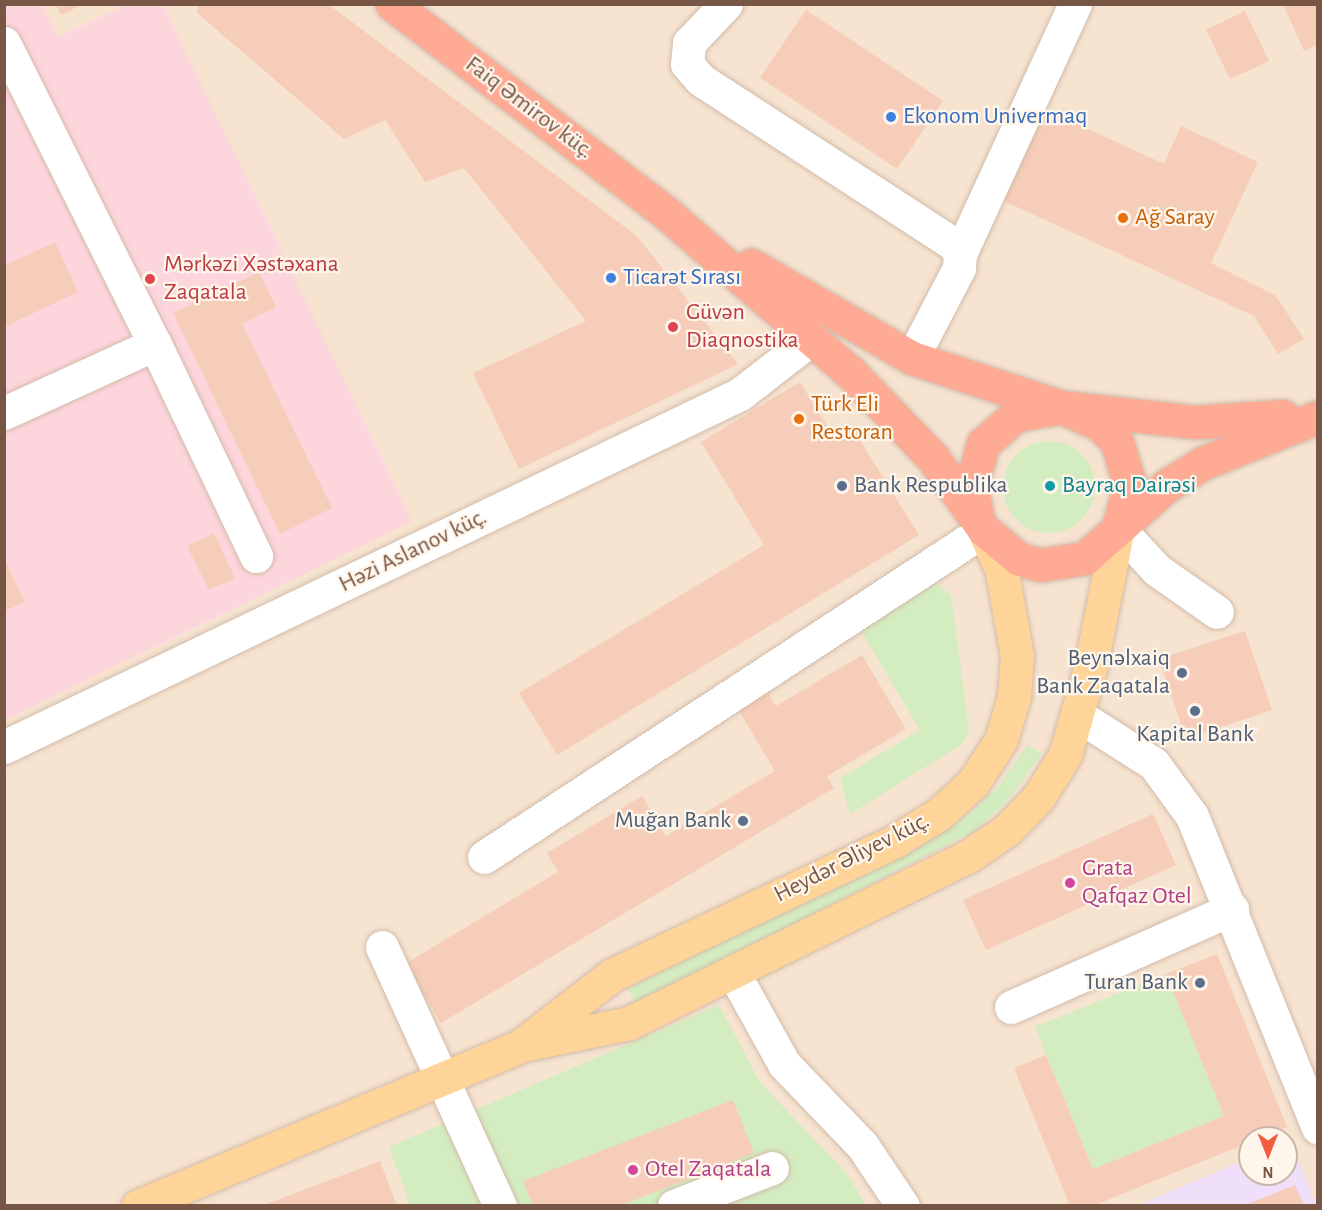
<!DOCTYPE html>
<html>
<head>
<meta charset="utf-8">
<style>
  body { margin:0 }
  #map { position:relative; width:1322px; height:1210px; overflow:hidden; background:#fef2e2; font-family:"Alegreya Sans",sans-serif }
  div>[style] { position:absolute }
  .residential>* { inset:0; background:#f6e3d0 }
  .education>* { inset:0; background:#efdffa }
  .medical>* { inset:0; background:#fdd5dc }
  .green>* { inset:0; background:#d4edc0 }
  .round { border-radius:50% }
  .building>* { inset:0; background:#f6cdb8 }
  .roads { filter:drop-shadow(0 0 2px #d2bbaa) drop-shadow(0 0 2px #d2bbaa) }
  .minor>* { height:33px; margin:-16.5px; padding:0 16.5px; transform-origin:16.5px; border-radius:16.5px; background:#fff }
  .major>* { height:33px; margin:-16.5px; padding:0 16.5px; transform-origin:16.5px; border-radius:16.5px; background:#ffd499 }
  .highway>* { height:33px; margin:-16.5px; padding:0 16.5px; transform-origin:16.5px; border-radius:16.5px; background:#feaa94 }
  .dots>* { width:16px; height:16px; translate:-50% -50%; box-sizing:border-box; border:3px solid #fff6eb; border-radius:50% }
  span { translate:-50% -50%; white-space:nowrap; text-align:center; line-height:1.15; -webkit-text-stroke:4.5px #fff6eb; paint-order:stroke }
  .street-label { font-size:24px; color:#785646 }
  .shop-label { font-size:24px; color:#366cbe }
  .left { translate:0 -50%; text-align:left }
  .food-label { font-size:24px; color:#c56008 }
  .health-label { font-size:24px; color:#be3a42 }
  .service-label { font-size:24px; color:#4e5e75 }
  .right { translate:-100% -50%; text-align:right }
  .culture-label { font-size:24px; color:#0d838f }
  .hotel-label { font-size:24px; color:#b23c85 }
  .frame { position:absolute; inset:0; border:6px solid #785646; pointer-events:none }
  .north { position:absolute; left:1238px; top:1126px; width:60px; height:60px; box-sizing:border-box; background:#fff6eb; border:2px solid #c9b6a9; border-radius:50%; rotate:180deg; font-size:16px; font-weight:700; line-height:24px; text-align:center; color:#785646 }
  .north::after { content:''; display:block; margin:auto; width:21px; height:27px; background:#f35c3d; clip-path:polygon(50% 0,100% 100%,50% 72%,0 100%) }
</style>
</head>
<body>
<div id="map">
  <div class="residential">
    <i style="clip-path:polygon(evenodd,5px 5px,1317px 5px,1317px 1205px,5px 1206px,5px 5px,1250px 1138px,1286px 1138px,1286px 1174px,1250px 1174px,1250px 1138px)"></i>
  </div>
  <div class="education">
    <i style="clip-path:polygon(1291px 1142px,1317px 1206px,1136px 1206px,1250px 1158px,1250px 1174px,1286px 1174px,1286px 1144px)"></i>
  </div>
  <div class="medical">
    <i style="clip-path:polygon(5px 5px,42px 5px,59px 37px,126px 5px,163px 5px,412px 521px,5px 720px)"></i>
  </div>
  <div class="green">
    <i class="round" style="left:1003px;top:441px;width:92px;height:92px"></i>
    <i style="clip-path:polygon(932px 579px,951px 595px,969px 730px,962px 744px,850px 814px,840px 778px,920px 730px,856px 622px)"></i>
    <i style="clip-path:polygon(1027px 745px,1042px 753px,1011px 797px,978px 829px,636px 1004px,628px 989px,968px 815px,998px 787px)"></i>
    <i style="clip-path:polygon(1166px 974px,1224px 1116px,1093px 1169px,1035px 1027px)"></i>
    <i style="clip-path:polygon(719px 1005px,759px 1081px,848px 1175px,865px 1205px,410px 1205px,389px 1147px)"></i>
  </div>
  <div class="building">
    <i style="clip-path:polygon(199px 4px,328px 4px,637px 236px,738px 364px,519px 469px,473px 373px,586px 321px,464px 168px,425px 182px,385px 120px,344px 139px,197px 13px)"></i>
    <i style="clip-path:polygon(1283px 4px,1318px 4px,1318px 44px,1304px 51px)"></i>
    <i style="clip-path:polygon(56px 5px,81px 5px,61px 15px)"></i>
    <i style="clip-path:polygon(806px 10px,943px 101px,897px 169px,760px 78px)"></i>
    <i style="clip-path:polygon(1245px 11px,1269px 61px,1230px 79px,1206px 30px)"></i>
    <i style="clip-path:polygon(1045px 109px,1164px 164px,1181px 126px,1258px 162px,1211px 263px,1275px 295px,1304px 339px,1278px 354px,1254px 316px,1002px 200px)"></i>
    <i style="clip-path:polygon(55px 242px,78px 292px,4px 327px,4px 266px)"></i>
    <i style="clip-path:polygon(259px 272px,276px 307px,242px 324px,332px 508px,280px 534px,173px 313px)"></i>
    <i style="clip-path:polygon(800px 382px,834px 437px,851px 426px,919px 535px,557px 755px,519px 693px,764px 545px,701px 442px)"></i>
    <i style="clip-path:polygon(214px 533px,235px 578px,209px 590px,187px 546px)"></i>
    <i style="clip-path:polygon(4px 558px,25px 602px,4px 611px)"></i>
    <i style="clip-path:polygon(1245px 631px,1272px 710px,1186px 739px,1159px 659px)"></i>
    <i style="clip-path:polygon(862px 655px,906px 729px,827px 776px,834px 788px,441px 1023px,405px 964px,558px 872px,547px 853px,642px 796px,666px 836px,775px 771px,736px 706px,765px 688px,776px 706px)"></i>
    <i style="clip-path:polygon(1153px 814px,1176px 865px,986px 950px,963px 900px)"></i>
    <i style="clip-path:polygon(1217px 954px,1287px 1127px,1093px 1206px,1070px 1206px,1014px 1068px,1046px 1055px,1093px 1169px,1224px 1116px,1166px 974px)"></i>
    <i style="clip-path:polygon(733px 1100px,754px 1153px,619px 1206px,533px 1206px,523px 1181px)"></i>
    <i style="clip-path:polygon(380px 1161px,397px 1206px,264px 1206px,264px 1205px)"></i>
    <i style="clip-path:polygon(1295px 1185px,1304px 1206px,1245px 1206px,1245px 1205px)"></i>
  </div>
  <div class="roads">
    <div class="minor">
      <i style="left:726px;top:4px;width:54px;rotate:133.5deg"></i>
      <i style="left:689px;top:43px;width:21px;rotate:95deg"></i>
      <i style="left:687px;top:64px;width:21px;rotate:49deg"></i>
      <i style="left:701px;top:80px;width:302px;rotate:33deg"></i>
      <i style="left:954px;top:244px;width:12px;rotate:59deg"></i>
      <i style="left:4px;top:43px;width:337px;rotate:63.4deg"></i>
      <i style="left:155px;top:344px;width:166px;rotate:155.4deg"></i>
      <i style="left:155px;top:344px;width:235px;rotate:64.5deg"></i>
      <i style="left:912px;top:358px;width:102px;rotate:-62.4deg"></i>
      <i style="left:959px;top:268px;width:14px;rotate:-86deg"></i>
      <i style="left:960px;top:254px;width:275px;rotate:-65.3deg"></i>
      <i style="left:1118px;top:528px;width:57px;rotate:47.1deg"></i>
      <i style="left:1157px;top:570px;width:73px;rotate:35deg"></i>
      <i style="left:1079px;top:716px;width:89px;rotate:32.6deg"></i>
      <i style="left:1154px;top:764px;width:64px;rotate:53.8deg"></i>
      <i style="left:1192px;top:816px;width:336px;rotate:68deg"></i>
      <i style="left:4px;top:747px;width:816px;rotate:-25.62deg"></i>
      <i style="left:740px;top:394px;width:90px;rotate:-37.8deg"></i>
      <i style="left:484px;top:857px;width:597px;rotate:-33.18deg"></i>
      <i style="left:382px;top:947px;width:285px;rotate:65.5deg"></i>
      <i style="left:733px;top:972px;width:105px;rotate:61deg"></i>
      <i style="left:784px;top:1064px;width:112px;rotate:46.1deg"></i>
      <i style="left:862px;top:1145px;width:73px;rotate:56.1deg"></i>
      <i style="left:1011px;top:1007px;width:242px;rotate:-23.9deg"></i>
      <i style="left:674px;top:1206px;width:105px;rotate:-21.2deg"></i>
    </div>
    <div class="major">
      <i style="left:528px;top:1040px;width:106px;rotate:-37.7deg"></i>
      <i style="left:612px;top:975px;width:313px;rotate:-25.3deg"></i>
      <i style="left:895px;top:841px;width:52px;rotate:-31.5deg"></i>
      <i style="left:939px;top:814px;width:46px;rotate:-42.4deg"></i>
      <i style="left:973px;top:783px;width:51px;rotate:-56.9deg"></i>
      <i style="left:1001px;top:740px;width:45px;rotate:-73.2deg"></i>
      <i style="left:1014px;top:697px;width:41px;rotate:-85.8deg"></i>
      <i style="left:1017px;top:656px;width:85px;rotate:-100.1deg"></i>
      <i style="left:1002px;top:572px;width:46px;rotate:-113.2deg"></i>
      <i style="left:138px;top:1206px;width:416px;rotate:-22.7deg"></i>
      <i style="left:522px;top:1045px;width:109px;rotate:-11.6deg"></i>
      <i style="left:629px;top:1023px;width:377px;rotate:-26.2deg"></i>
      <i style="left:967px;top:857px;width:48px;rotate:-34deg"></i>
      <i style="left:1007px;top:830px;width:45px;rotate:-45.9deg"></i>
      <i style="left:1038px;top:798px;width:51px;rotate:-57.9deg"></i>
      <i style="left:1065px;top:755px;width:94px;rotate:-73.9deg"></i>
      <i style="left:1091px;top:665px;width:140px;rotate:-78.9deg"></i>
    </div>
    <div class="highway">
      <i style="left:392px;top:4px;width:343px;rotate:37.3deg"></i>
      <i style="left:665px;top:212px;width:245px;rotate:40.9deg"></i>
      <i style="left:850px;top:372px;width:120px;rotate:46deg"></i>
      <i style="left:933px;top:458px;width:88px;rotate:54.7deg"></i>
      <i style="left:984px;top:530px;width:45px;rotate:39.6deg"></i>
      <i style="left:1019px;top:559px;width:22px;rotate:16deg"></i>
      <i style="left:1040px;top:565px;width:46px;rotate:-8.8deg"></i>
      <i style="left:1085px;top:558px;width:108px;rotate:-41.6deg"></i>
      <i style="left:1166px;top:486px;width:44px;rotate:-31.9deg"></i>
      <i style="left:1203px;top:463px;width:124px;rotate:-21.8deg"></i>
      <i style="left:751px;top:265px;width:186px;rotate:30deg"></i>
      <i style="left:912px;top:358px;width:157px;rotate:18.2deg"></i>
      <i style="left:1061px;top:407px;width:135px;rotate:6.4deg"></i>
      <i style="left:1195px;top:422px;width:88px;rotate:-3.9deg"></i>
      <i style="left:977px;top:515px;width:29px;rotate:-102deg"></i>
      <i style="left:971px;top:487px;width:45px;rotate:-74.4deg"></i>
      <i style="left:983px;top:444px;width:44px;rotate:-41.3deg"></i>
      <i style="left:1016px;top:415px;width:46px;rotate:-10.1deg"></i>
      <i style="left:1061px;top:407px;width:44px;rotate:24.2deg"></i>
      <i style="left:1101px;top:425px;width:23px;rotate:47deg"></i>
      <i style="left:1117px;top:442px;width:45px;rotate:73.2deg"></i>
      <i style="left:1130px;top:485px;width:45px;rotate:105.6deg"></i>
    </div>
  </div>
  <div class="dots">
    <i style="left:891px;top:117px;background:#3f7fe0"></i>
    <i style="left:1123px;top:218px;background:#e8710a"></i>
    <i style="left:611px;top:278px;background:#3f7fe0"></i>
    <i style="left:150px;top:279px;background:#e0444e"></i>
    <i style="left:673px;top:327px;background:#e0444e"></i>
    <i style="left:799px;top:419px;background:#e8710a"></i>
    <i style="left:842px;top:486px;background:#5c6f8a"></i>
    <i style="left:1050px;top:486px;background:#0f9aa8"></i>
    <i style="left:1182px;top:673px;background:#5c6f8a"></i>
    <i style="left:1195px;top:711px;background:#5c6f8a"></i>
    <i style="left:743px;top:821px;background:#5c6f8a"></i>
    <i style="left:1070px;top:883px;background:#d1479c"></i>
    <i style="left:1200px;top:983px;background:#5c6f8a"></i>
    <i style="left:633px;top:1170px;background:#d1479c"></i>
  </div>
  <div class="street-label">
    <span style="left:529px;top:108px;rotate:37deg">Faiq Əmirov küç.</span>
    <span style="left:413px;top:551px;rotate:-26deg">Həzi Aslanov küç.</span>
    <span style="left:852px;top:858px;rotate:-27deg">Heydər Əliyev küç.</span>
  </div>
  <div class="shop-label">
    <span class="left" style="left:903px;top:117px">Ekonom Univermaq</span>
    <span class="left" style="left:623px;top:278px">Ticarət Sırası</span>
  </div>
  <div class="food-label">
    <span class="left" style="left:1135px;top:218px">Ağ Saray</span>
    <span class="left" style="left:811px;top:419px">Türk Eli<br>Restoran</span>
  </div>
  <div class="health-label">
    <span class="left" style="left:164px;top:279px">Mərkəzi Xəstəxana<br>Zaqatala</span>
    <span class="left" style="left:686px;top:327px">Güvən<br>Diaqnostika</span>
  </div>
  <div class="service-label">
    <span class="left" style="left:854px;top:486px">Bank Respublika</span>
    <span class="right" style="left:1170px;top:673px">Beynəlxaiq<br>Bank Zaqatala</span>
    <span style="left:1195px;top:735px">Kapital Bank</span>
    <span class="right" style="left:731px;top:821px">Muğan Bank</span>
    <span class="right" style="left:1188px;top:983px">Turan Bank</span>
  </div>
  <div class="culture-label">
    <span class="left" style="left:1062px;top:486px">Bayraq Dairəsi</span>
  </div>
  <div class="hotel-label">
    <span class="left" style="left:1082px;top:883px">Grata<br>Qafqaz Otel</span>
    <span class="left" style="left:645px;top:1170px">Otel Zaqatala</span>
  </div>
  <div class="frame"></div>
  <div class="north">N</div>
</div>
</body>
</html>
